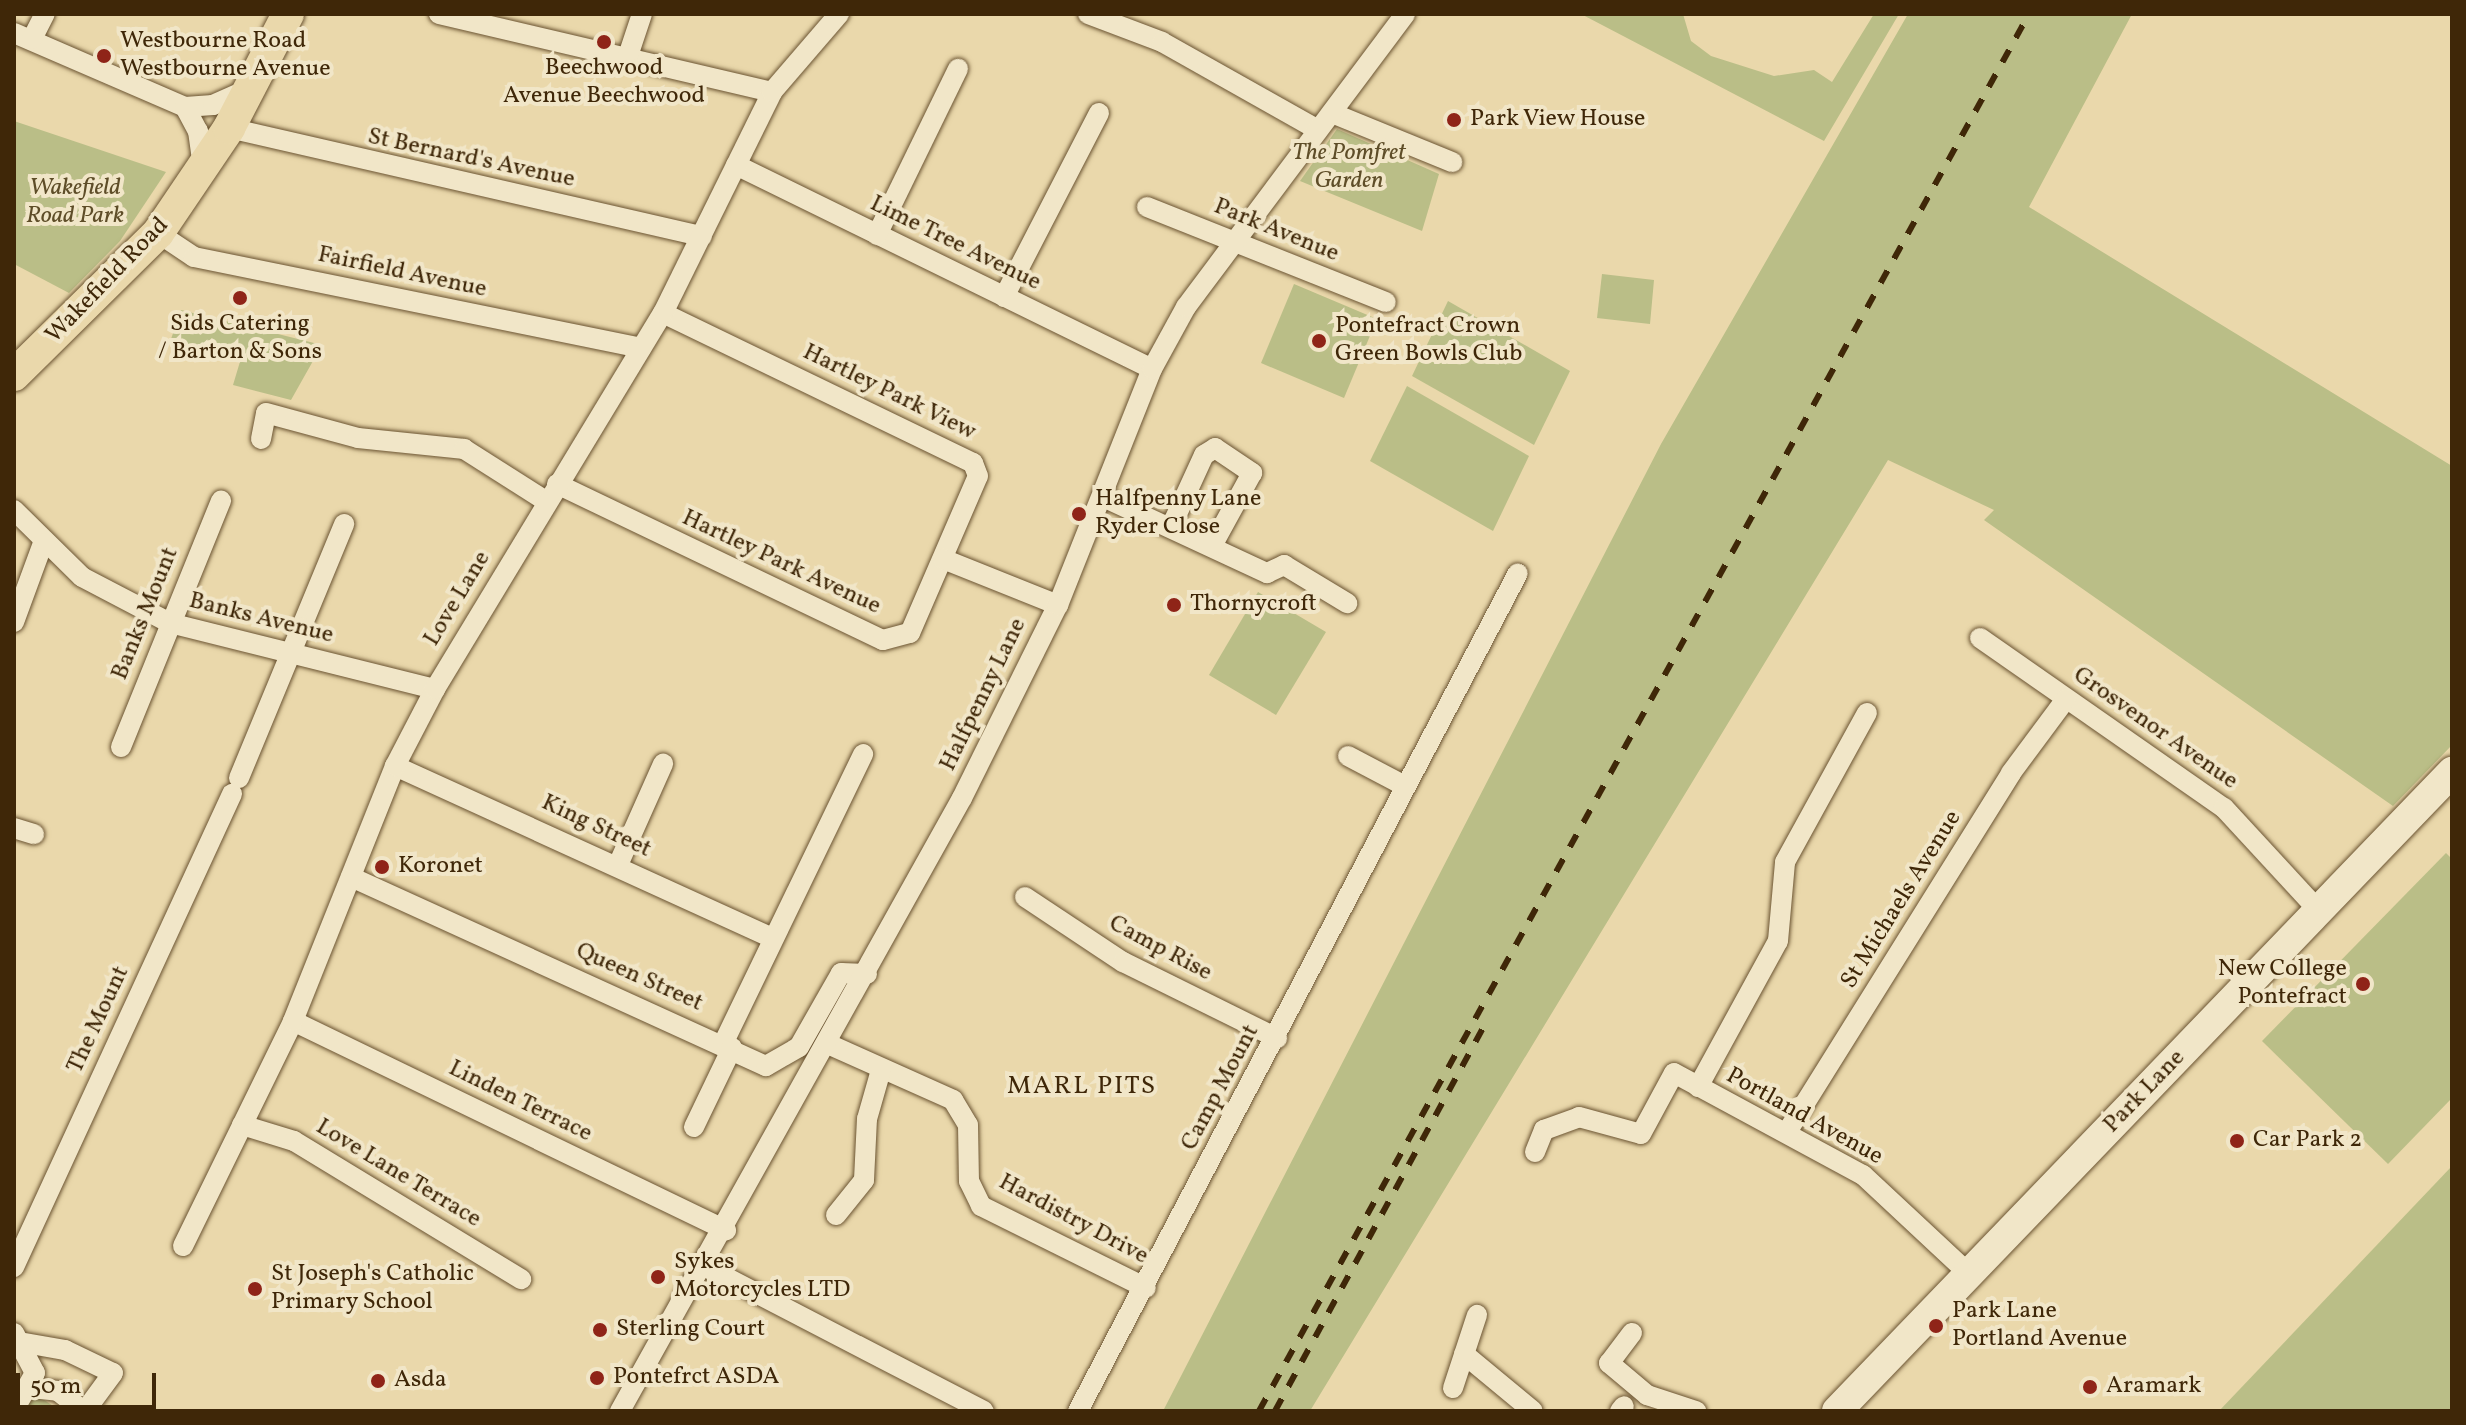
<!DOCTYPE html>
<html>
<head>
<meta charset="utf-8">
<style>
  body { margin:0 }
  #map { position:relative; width:2466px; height:1425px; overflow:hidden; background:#ead8ab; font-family:Vollkorn,serif }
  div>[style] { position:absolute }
  .green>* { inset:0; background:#babe87 }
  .roads { filter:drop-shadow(0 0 2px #6a5331) drop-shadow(0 0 2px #6a5331) }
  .minor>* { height:20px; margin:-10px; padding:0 10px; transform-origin:10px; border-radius:10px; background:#f1e6c8 }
  .secondary>* { height:30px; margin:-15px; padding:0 15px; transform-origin:15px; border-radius:15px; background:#f1e6c8 }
  .primary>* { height:32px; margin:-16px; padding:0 16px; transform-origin:16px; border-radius:16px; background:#ead8ab }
  .rail>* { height:6px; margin-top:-3px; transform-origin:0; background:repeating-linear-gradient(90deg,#3f2708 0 14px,transparent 0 28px) }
  .dots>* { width:22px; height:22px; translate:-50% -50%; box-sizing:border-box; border:4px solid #f1e6c8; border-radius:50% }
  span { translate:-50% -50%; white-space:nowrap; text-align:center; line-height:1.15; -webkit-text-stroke:8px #f1e6c8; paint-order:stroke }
  .poi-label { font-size:24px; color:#3f2708 }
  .left { translate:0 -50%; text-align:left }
  .right { translate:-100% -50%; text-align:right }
  .park-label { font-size:24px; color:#5e4d28; font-style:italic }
  .street-label { font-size:24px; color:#3f2708 }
  .neighbourhood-label { font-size:26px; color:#3f2708; letter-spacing:2px }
  .frame { position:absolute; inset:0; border:16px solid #3f2708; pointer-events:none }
  .scale { position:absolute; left:16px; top:1373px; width:140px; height:36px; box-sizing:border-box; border:4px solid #3f2708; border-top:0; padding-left:10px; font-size:24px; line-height:28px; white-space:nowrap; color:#3f2708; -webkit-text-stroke:6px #f1e6c8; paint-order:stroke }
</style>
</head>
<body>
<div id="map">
  <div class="green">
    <i style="clip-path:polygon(1581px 14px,1683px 14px,1691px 41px,1711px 56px,1774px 76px,1814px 70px,1832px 82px,1874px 14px,1899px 14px,1824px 141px)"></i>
    <i style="clip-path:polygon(1908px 14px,2132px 14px,2029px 207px,2452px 466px,2452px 745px,2393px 806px,1984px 520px,1994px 510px,1888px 460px,1310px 1411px,1163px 1411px,1661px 444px)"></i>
    <i style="clip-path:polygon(14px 121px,166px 172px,120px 241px,69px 293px,14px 264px)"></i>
    <i style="clip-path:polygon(1337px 129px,1439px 174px,1422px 231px,1300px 181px)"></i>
    <i style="clip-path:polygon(1602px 274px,1654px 280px,1650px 324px,1597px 318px)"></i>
    <i style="clip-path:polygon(1294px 284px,1377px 319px,1344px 398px,1261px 363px)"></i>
    <i style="clip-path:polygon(1448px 301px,1570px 371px,1534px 445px,1412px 376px)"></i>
    <i style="clip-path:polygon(181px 310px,270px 332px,322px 345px,291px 400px,233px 385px,242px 355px,170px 342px)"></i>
    <i style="clip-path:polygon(1407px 386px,1529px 456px,1493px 531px,1370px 461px)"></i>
    <i style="clip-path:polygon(1258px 592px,1326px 632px,1276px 715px,1209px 675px)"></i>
    <i style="clip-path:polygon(2446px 853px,2452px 859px,2452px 1098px,2388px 1164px,2262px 1041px)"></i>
    <i style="clip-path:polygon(2452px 1166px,2452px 1411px,2219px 1411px)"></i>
    <i style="clip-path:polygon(41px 1398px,58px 1409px,23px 1411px,32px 1400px)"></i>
  </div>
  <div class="roads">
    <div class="minor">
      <i style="left:439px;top:14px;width:342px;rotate:13.2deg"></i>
      <i style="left:1088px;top:14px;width:79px;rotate:20.7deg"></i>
      <i style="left:1162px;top:42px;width:179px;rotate:29.4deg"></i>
      <i style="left:14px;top:33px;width:186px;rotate:23.4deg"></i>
      <i style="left:185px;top:107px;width:28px;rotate:-4deg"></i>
      <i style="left:213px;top:105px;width:37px;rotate:-24deg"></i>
      <i style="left:32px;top:39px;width:28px;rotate:-63deg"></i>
      <i style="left:628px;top:56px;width:44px;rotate:-71.6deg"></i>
      <i style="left:185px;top:107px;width:27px;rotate:62deg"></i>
      <i style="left:198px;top:131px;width:36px;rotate:82deg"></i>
      <i style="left:1332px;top:113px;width:130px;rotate:22.2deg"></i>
      <i style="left:229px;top:128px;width:485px;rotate:12.9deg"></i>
      <i style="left:736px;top:165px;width:463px;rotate:26.1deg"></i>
      <i style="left:1147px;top:207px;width:257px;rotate:21.7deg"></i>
      <i style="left:158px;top:233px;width:43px;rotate:33.7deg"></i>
      <i style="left:194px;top:257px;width:456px;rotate:11.5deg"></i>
      <i style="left:877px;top:235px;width:185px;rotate:-64deg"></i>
      <i style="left:1004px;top:297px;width:207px;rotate:-62.7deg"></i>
      <i style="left:261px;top:439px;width:26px;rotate:-79deg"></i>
      <i style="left:266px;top:413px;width:95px;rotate:15.2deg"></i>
      <i style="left:358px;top:438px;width:107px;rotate:5.9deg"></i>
      <i style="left:464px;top:449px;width:97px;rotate:32.4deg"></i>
      <i style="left:557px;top:484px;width:361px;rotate:25.6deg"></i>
      <i style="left:883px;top:640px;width:28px;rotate:-15deg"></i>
      <i style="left:910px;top:633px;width:171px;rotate:-66.6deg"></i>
      <i style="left:978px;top:476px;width:14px;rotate:-111deg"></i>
      <i style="left:973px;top:463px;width:344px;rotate:-154.2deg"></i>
      <i style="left:1103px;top:497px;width:181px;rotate:24.9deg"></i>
      <i style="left:1267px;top:573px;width:19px;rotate:-25deg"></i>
      <i style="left:1284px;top:565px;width:74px;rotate:31.1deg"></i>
      <i style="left:14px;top:510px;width:95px;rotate:44.6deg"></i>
      <i style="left:82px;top:577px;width:99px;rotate:27.6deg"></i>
      <i style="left:170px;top:623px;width:273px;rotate:14deg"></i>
      <i style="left:1171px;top:527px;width:79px;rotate:-65.4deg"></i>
      <i style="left:1204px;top:455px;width:13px;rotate:-32deg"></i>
      <i style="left:1215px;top:448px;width:45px;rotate:34deg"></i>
      <i style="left:1252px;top:473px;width:83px;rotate:118.7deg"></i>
      <i style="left:943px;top:559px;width:124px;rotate:21.8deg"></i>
      <i style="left:14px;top:622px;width:84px;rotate:-69.8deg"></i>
      <i style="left:1980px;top:638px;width:297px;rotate:34.9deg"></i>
      <i style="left:2224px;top:808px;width:142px;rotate:47.3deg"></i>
      <i style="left:121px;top:747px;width:266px;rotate:-67.9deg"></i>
      <i style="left:1348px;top:756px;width:60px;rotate:27.8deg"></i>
      <i style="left:395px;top:766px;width:415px;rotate:24.5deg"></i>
      <i style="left:239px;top:778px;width:275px;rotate:-67.5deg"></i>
      <i style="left:14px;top:828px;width:21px;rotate:17deg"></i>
      <i style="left:618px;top:865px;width:111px;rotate:-66deg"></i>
      <i style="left:351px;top:877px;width:456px;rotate:24.5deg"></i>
      <i style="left:766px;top:1066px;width:38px;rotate:-30deg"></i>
      <i style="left:799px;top:1047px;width:85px;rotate:-60.4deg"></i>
      <i style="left:841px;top:973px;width:26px;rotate:2deg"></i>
      <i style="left:1025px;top:897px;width:118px;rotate:33.6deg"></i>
      <i style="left:1123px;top:962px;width:172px;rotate:26.3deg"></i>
      <i style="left:293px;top:1021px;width:481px;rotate:25.8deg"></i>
      <i style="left:723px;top:1044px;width:322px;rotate:-64.2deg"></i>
      <i style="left:828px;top:1044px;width:137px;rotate:24.1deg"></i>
      <i style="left:953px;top:1100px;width:29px;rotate:59deg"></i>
      <i style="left:968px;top:1125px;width:56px;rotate:89deg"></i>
      <i style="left:969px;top:1181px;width:28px;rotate:64deg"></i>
      <i style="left:981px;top:1206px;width:184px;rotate:26.4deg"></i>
      <i style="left:1698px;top:1087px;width:166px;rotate:-61.3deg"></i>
      <i style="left:1778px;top:941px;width:79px;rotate:-84.9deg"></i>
      <i style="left:1785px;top:862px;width:170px;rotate:-61.2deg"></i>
      <i style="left:242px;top:1125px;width:54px;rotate:17.1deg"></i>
      <i style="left:294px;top:1141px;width:266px;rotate:31.3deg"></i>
      <i style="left:694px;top:1127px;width:88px;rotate:-64.3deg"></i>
      <i style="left:1787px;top:1132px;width:423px;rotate:-58deg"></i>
      <i style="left:2011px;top:773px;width:92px;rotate:-53.4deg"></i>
      <i style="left:1535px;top:1152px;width:24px;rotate:-68deg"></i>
      <i style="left:1544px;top:1130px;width:37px;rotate:-20deg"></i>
      <i style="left:1579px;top:1117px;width:64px;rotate:15.3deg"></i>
      <i style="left:1641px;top:1134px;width:69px;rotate:-61.6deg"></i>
      <i style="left:1674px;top:1073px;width:215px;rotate:28.4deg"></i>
      <i style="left:1863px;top:1175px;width:144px;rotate:43deg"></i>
      <i style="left:836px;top:1215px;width:45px;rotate:-51.3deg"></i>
      <i style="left:864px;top:1180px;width:61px;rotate:-87.2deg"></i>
      <i style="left:867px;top:1119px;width:51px;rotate:-74.1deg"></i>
      <i style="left:183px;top:1246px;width:250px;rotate:-63.9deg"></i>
      <i style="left:293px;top:1021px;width:275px;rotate:-68.2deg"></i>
      <i style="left:395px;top:766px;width:87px;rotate:-62.5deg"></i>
      <i style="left:435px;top:689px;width:440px;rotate:-58.8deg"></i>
      <i style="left:663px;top:313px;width:246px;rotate:-63.7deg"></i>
      <i style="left:772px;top:92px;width:103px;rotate:-49.3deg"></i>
      <i style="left:704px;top:1266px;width:315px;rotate:27.4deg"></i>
      <i style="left:14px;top:1267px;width:521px;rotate:-65.26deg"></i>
      <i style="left:14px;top:1333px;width:45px;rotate:62.3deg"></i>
      <i style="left:35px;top:1373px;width:43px;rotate:119.6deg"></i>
      <i style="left:1632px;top:1333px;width:38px;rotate:127deg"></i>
      <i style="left:1609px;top:1363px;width:50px;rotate:40.1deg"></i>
      <i style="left:1647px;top:1395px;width:52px;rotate:18.1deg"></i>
      <i style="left:25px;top:1343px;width:41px;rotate:9.9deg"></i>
      <i style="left:65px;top:1350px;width:53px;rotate:25.6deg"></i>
      <i style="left:113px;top:1373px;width:47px;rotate:126.4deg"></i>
      <i style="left:1464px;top:1354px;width:89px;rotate:39.6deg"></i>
      <i style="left:31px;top:1388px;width:27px;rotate:6deg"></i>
      <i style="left:58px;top:1391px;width:33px;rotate:38deg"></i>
      <i style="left:1453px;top:1388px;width:77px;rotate:-71.8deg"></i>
      <i style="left:620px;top:1411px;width:702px;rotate:-60.84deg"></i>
      <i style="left:962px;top:798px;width:216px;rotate:-63.6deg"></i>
      <i style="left:1058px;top:605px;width:254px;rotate:-68.3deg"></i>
      <i style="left:1152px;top:369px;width:71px;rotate:-61.3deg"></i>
      <i style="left:1186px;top:307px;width:366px;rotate:-53.2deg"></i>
      <i style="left:1078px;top:1411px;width:946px;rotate:-62.3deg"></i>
      <i style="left:1620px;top:1411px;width:6px;rotate:-51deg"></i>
    </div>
    <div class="secondary">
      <i style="left:1837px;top:1411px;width:887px;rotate:-46.1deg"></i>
    </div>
    <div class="primary">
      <i style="left:14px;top:375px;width:202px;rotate:-44.6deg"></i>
      <i style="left:158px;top:233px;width:127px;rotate:-55.9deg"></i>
      <i style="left:229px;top:128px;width:128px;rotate:-62.6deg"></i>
    </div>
  </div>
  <div class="rail">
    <i style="left:1259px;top:1411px;width:1595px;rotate:-61.14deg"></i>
    <i style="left:1275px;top:1411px;width:440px;rotate:-61.5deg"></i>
  </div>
  <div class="dots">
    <i style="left:604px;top:42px;background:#8f2418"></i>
    <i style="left:104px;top:56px;background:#8f2418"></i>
    <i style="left:1454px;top:120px;background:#8f2418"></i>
    <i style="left:240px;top:298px;background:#8f2418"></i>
    <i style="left:1319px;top:341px;background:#8f2418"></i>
    <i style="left:1079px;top:514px;background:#8f2418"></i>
    <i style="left:1174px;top:605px;background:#8f2418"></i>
    <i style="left:382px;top:867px;background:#8f2418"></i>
    <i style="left:2363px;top:984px;background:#8f2418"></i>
    <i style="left:2237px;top:1141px;background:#8f2418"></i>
    <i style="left:658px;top:1277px;background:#8f2418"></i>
    <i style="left:255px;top:1289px;background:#8f2418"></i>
    <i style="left:1936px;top:1326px;background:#8f2418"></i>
    <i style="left:600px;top:1330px;background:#8f2418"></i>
    <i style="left:597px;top:1378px;background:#8f2418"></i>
    <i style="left:378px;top:1381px;background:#8f2418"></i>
    <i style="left:2090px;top:1387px;background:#8f2418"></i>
  </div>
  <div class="poi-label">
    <span class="left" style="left:120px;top:56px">Westbourne Road<br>Westbourne Avenue</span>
    <span style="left:604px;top:83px">Beechwood<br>Avenue Beechwood</span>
    <span class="left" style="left:1470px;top:120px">Park View House</span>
    <span style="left:240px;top:339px">Sids Catering<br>/ Barton &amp; Sons</span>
    <span class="left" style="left:1335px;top:341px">Pontefract Crown<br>Green Bowls Club</span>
    <span class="left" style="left:1095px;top:514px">Halfpenny Lane<br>Ryder Close</span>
    <span class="left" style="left:1190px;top:605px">Thornycroft</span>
    <span class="left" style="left:398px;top:867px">Koronet</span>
    <span class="right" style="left:2347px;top:984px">New College<br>Pontefract</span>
    <span class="left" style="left:2253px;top:1141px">Car Park 2</span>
    <span class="left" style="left:674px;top:1277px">Sykes<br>Motorcycles LTD</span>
    <span class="left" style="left:271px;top:1289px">St Joseph's Catholic<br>Primary School</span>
    <span class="left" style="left:1952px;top:1326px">Park Lane<br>Portland Avenue</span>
    <span class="left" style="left:616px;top:1330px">Sterling Court</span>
    <span class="left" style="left:613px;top:1378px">Pontefrct ASDA</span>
    <span class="left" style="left:394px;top:1381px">Asda</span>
    <span class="left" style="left:2106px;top:1387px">Aramark</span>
  </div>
  <div class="park-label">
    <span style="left:1349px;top:168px">The Pomfret<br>Garden</span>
    <span style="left:75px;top:203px">Wakefield<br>Road Park</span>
  </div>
  <div class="street-label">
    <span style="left:471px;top:159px;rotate:12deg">St Bernard's Avenue</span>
    <span style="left:1276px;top:231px;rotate:22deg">Park Avenue</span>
    <span style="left:955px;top:244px;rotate:26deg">Lime Tree Avenue</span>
    <span style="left:402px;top:273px;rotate:12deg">Fairfield Avenue</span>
    <span style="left:108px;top:281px;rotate:-46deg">Wakefield Road</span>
    <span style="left:889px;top:393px;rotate:26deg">Hartley Park View</span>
    <span style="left:781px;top:563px;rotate:25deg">Hartley Park Avenue</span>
    <span style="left:458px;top:599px;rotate:-59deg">Love Lane</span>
    <span style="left:146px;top:614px;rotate:-68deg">Banks Mount</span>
    <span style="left:261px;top:619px;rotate:14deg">Banks Avenue</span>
    <span style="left:984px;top:695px;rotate:-64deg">Halfpenny Lane</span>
    <span style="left:2155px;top:729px;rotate:35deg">Grosvenor Avenue</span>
    <span style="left:596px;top:827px;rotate:25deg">King Street</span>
    <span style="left:1902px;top:900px;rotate:-58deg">St Michaels Avenue</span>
    <span style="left:1160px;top:949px;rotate:28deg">Camp Rise</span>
    <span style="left:639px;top:978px;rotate:24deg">Queen Street</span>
    <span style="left:99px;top:1020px;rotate:-65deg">The Mount</span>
    <span style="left:1221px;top:1088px;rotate:-62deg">Camp Mount</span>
    <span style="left:2145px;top:1092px;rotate:-46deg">Park Lane</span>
    <span style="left:520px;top:1102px;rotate:26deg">Linden Terrace</span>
    <span style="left:1804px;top:1117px;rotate:29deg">Portland Avenue</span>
    <span style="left:398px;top:1174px;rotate:31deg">Love Lane Terrace</span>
    <span style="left:1073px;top:1220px;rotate:28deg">Hardistry Drive</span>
  </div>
  <div class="neighbourhood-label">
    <span style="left:1082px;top:1087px">MARL PITS</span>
  </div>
  <div class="frame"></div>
  <div class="scale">50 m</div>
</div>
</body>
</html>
